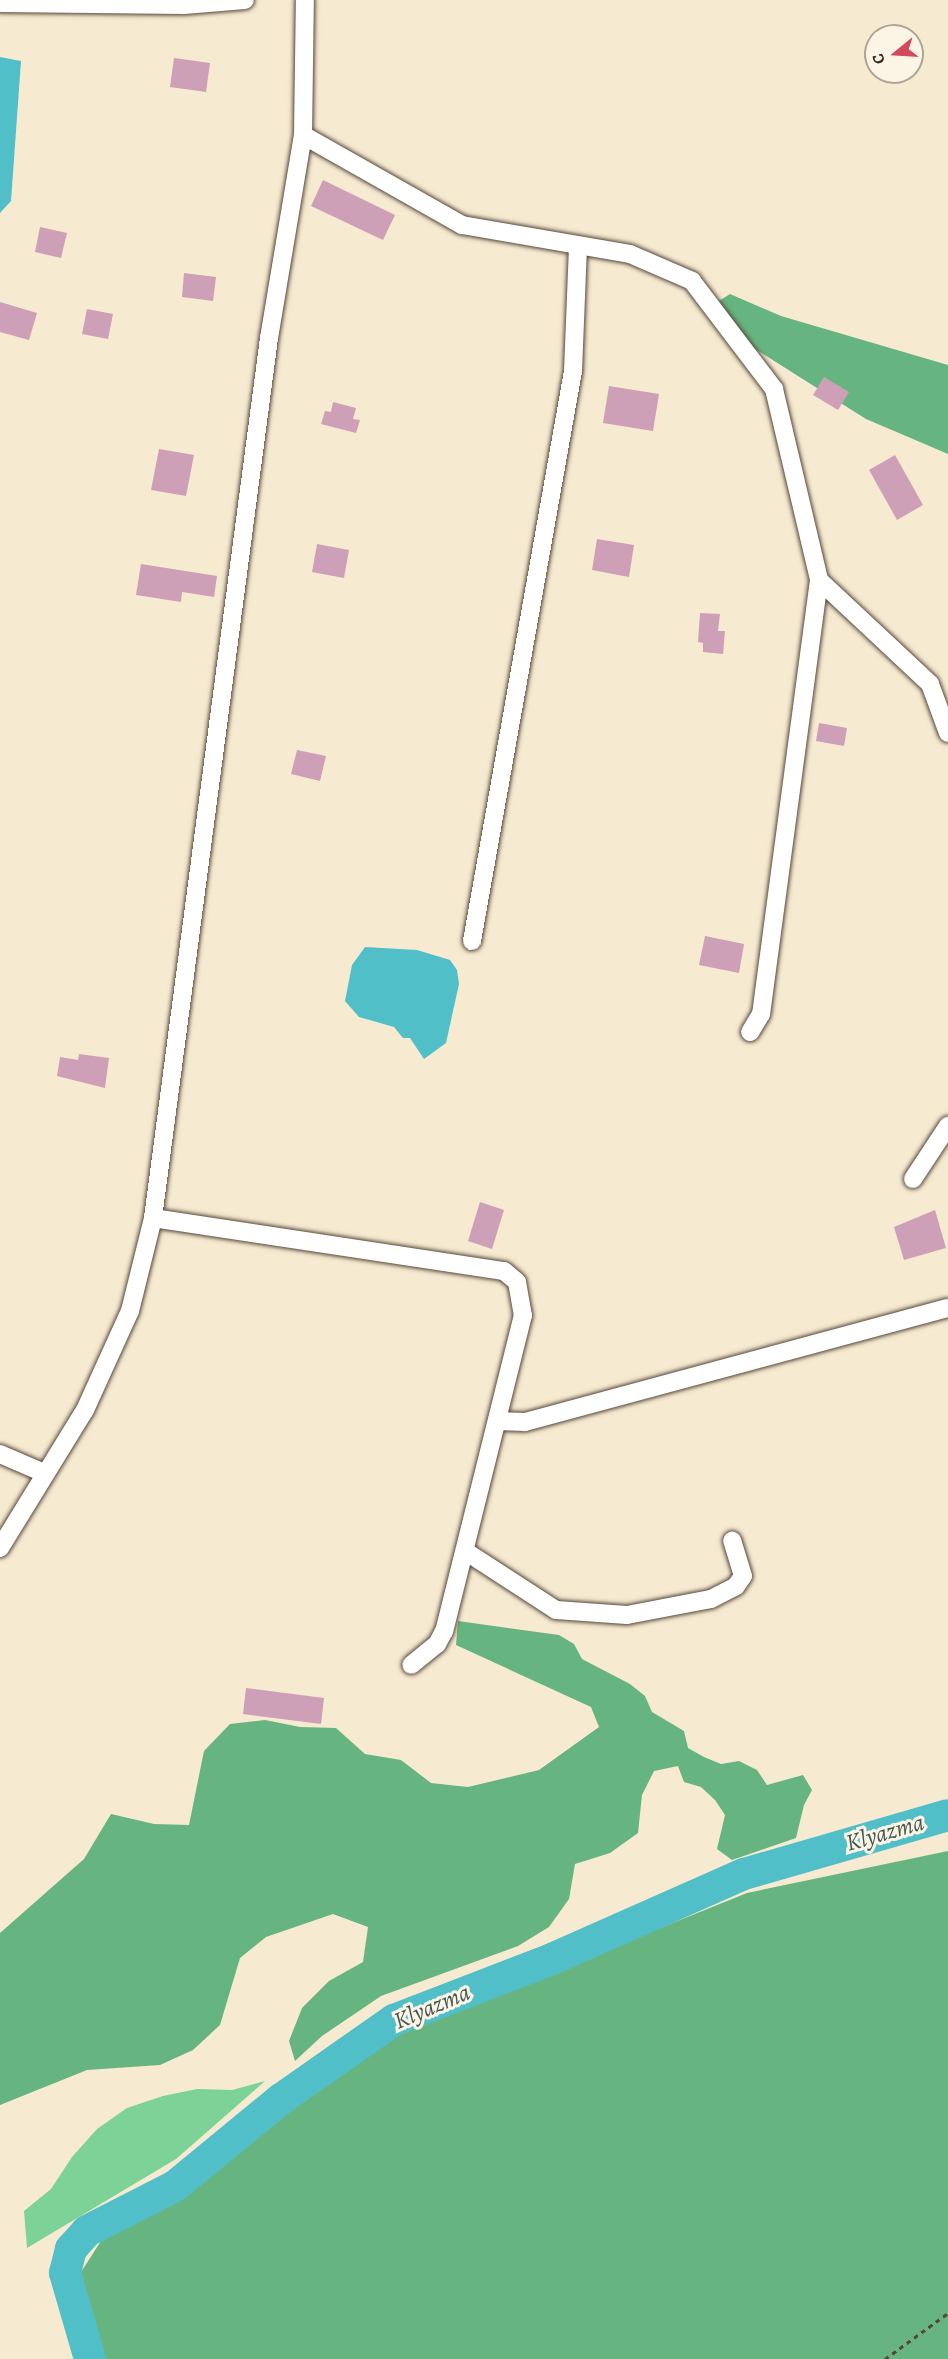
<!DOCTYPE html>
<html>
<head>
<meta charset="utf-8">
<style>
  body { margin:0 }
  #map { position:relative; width:948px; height:2359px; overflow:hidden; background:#f6ead1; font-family:Alegreya,serif }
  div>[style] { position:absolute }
  .green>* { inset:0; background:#7dd397 }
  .forest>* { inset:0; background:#66b580 }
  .water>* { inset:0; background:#51bfc8 }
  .river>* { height:32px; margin:-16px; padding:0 16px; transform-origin:16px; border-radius:16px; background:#51bfc8 }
  .building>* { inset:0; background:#cea0b7 }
  .path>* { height:3px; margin-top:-1.5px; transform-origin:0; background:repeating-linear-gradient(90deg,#574739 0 4.5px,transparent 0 9px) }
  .roads { filter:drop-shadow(0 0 2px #574739) drop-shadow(0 0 2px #574739) }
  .minor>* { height:18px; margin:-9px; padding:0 9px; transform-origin:9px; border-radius:9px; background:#fff }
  span { translate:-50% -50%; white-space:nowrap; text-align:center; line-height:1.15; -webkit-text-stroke:6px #fcf5e5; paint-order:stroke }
  .water-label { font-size:24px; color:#425751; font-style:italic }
  .north { position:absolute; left:864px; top:24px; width:60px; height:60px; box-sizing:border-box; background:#fcf5e5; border:2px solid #afa495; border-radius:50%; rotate:252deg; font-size:16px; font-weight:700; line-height:24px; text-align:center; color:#3b2a1e }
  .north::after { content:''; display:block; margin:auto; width:21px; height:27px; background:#d1495b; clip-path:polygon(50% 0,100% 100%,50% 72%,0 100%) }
</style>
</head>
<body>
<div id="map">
  <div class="green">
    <i style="clip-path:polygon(265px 2081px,176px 2159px,27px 2248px,24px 2211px,51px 2189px,72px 2157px,97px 2129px,127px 2108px,163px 2096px,197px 2089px,232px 2090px)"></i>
  </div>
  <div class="forest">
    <i style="clip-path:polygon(730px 294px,781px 316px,948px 365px,948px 454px,866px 419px,752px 347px,719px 301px)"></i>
    <i style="clip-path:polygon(458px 1621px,559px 1635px,574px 1644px,582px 1659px,630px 1684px,645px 1696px,652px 1712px,684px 1731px,688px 1748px,704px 1757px,721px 1764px,739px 1761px,757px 1770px,767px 1785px,803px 1775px,812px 1790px,804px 1805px,796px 1838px,732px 1860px,717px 1849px,725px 1815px,715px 1800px,701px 1787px,684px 1782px,678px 1766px,654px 1771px,642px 1795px,638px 1833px,610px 1853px,575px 1864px,569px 1899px,549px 1927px,518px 1946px,381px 1996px,322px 2036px,295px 2061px,289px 2041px,302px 2008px,329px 1981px,363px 1962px,368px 1927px,333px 1914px,266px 1937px,240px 1958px,220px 2025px,193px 2050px,160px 2065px,87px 2070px,0 2105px,0 1933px,84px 1859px,111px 1814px,154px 1824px,189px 1825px,204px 1751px,230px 1724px,265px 1720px,300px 1727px,336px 1728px,365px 1754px,401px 1760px,431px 1783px,468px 1787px,539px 1770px,599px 1727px,591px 1707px,456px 1645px)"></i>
    <i style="clip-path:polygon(948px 1851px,948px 2359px,100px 2359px,91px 2337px,81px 2272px,101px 2241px,193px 2183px,302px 2096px,387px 2038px,747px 1893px)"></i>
  </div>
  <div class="water">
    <i style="clip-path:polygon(0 57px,21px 61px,11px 201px,0 213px)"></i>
    <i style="clip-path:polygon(365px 947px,417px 950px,450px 960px,457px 970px,459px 984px,446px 1043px,424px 1059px,410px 1038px,403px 1038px,394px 1027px,359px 1017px,345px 1001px,352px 965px)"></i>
  </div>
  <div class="river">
    <i style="left:90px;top:2359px;width:90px;rotate:-106.2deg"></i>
    <i style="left:65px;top:2273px;width:25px;rotate:-76deg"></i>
    <i style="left:71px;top:2249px;width:24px;rotate:-48deg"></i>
    <i style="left:87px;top:2231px;width:99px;rotate:-27.1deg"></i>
    <i style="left:175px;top:2186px;width:137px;rotate:-39.4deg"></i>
    <i style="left:281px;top:2099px;width:138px;rotate:-35deg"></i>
    <i style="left:394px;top:2020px;width:169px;rotate:-21.1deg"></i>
    <i style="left:552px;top:1959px;width:210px;rotate:-23.9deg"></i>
    <i style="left:744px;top:1874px;width:212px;rotate:-16.1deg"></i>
  </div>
  <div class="building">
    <i style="clip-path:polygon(174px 58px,210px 63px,206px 92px,170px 87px)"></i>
    <i style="clip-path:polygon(323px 180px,395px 215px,383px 240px,311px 206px)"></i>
    <i style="clip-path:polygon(40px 227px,67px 233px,61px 258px,35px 252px)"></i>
    <i style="clip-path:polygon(184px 273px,216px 277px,213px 301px,182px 297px)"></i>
    <i style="clip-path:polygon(0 302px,37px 313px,29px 340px,0 332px)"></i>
    <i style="clip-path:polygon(87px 309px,113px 314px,108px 339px,82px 334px)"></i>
    <i style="clip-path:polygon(824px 377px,849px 392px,838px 410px,813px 395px)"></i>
    <i style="clip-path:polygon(609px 386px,659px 394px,653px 431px,603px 423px)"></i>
    <i style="clip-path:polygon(333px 402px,356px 408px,353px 419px,360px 420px,356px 433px,321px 424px,325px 411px,331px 412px)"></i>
    <i style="clip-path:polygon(159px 449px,194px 455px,186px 496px,151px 490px)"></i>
    <i style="clip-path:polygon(895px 455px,923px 505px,897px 520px,869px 470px)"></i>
    <i style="clip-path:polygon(597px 539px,634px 545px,629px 577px,592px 570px)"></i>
    <i style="clip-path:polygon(317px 544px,349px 550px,344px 578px,312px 572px)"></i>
    <i style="clip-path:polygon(141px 564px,217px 576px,214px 597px,182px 592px,181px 602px,136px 595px)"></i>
    <i style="clip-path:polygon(700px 613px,720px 614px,718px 631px,725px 631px,723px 654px,703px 652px,703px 643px,698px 642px)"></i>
    <i style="clip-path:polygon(819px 723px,847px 728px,844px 746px,816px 741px)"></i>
    <i style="clip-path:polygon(297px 750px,326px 756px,320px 781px,291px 774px)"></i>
    <i style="clip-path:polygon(705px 936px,744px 944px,739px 973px,699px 965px)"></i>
    <i style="clip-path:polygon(79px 1054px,109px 1058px,105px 1088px,57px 1076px,60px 1057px,78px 1060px)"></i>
    <i style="clip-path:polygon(480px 1202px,504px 1210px,492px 1249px,468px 1241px)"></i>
    <i style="clip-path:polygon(935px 1210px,946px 1248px,904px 1260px,894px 1227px)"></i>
    <i style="clip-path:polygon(246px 1688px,324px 1698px,321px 1724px,243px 1714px)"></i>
  </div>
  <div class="path">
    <i style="left:885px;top:2359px;width:78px;rotate:-36.1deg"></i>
  </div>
  <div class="roads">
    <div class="minor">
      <i style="left:0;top:3px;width:184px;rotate:0.6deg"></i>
      <i style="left:184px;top:5px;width:61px;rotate:-4.7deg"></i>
      <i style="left:303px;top:135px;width:183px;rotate:29.5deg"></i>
      <i style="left:462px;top:225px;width:170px;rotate:9.8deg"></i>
      <i style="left:630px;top:254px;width:68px;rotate:23.5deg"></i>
      <i style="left:692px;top:281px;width:136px;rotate:52.8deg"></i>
      <i style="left:774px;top:389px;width:196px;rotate:76.7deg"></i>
      <i style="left:819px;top:580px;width:438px;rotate:97.6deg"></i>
      <i style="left:761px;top:1014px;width:21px;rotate:121deg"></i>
      <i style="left:819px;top:580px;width:152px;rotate:43.1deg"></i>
      <i style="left:930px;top:684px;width:52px;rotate:69.8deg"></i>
      <i style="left:472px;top:941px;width:579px;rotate:-79.95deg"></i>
      <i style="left:573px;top:371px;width:124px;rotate:-87.7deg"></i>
      <i style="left:913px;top:1179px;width:64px;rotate:-56.6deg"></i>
      <i style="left:153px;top:1218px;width:355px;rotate:8.6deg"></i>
      <i style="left:504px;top:1271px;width:17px;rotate:40deg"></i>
      <i style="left:517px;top:1282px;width:34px;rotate:80deg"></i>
      <i style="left:523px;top:1315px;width:326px;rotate:104deg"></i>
      <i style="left:444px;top:1631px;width:15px;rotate:118deg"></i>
      <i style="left:437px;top:1644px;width:33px;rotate:141deg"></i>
      <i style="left:497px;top:1421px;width:28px;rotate:2deg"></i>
      <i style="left:525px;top:1422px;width:438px;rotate:-15.1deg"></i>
      <i style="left:0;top:1454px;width:48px;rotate:23.4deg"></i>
      <i style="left:0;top:1548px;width:162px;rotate:-58.4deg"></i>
      <i style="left:85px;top:1410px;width:109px;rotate:-65.6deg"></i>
      <i style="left:130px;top:1311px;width:96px;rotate:-76.1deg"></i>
      <i style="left:153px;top:1218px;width:888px;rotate:-82.49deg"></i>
      <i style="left:269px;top:338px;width:206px;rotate:-80.5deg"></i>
      <i style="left:303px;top:135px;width:135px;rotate:-89.2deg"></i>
      <i style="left:465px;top:1551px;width:108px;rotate:33deg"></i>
      <i style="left:556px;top:1610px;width:71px;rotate:4deg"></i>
      <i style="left:627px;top:1615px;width:86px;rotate:-10.8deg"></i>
      <i style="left:711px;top:1599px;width:28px;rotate:-27deg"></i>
      <i style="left:736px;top:1586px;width:12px;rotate:-55deg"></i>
      <i style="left:743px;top:1576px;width:37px;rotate:-107deg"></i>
    </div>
  </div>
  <div class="water-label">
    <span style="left:885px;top:1833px;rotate:-16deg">Klyazma</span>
    <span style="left:432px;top:2007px;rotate:-23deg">Klyazma</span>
  </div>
  <div class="north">С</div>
</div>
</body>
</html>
